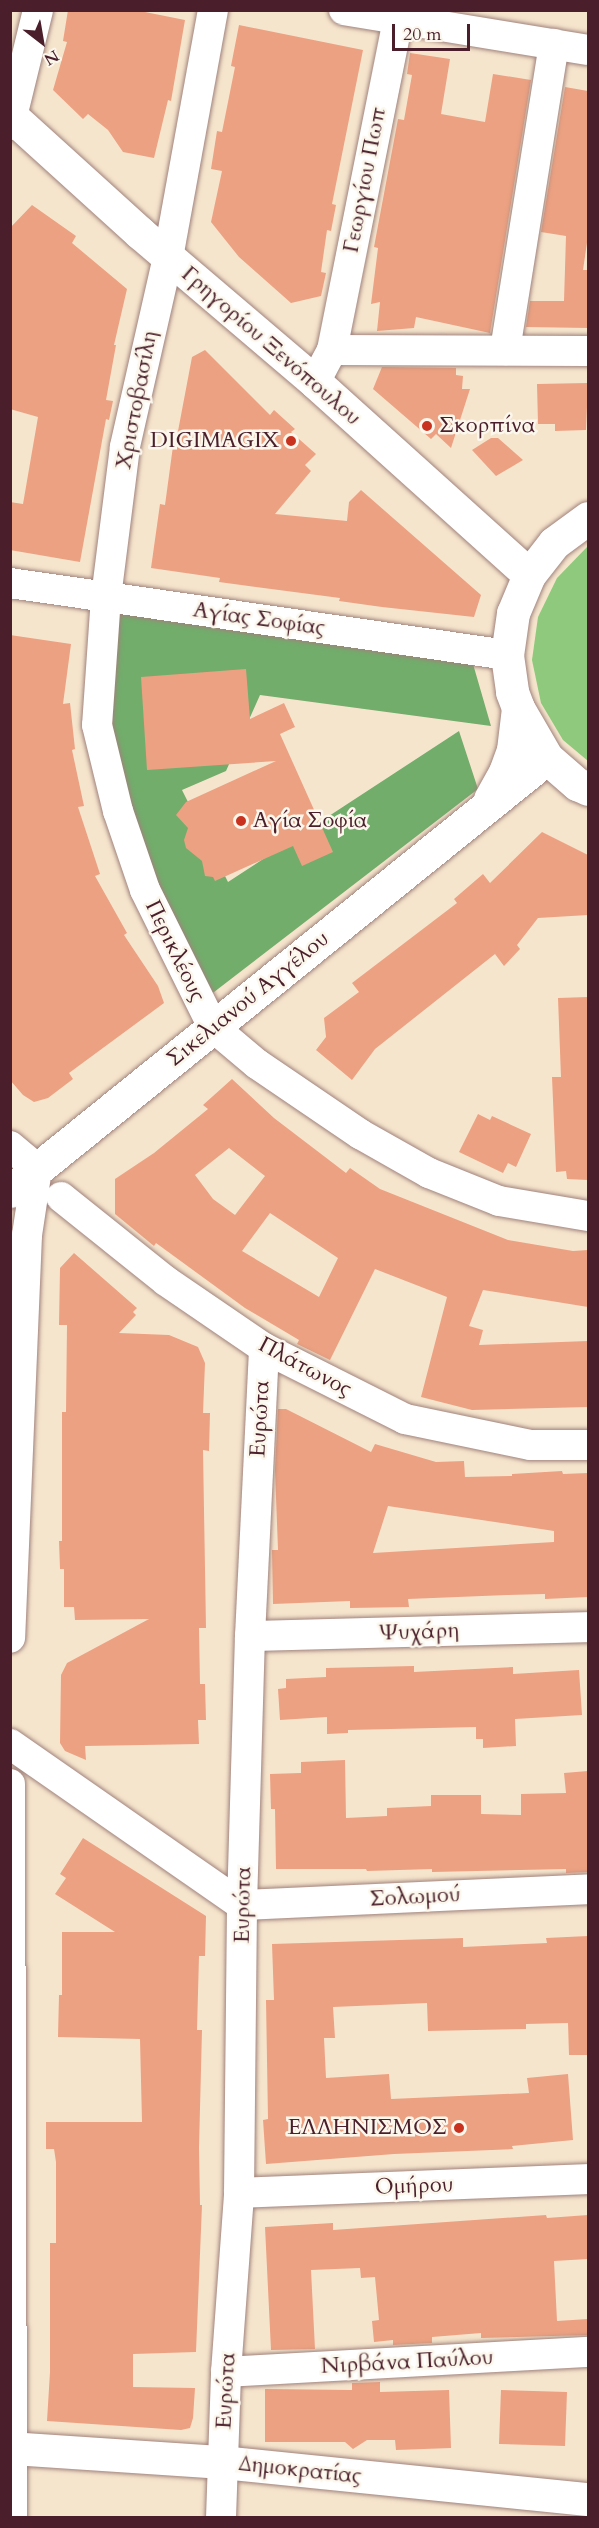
<!DOCTYPE html>
<html>
<head>
<meta charset="utf-8">
<style>
  body { margin:0 }
  #map { position:relative; width:599px; height:2528px; overflow:hidden; background:#f6e5cd; font-family:Cardo,serif }
  div>[style] { position:absolute }
  .green>* { inset:0; background:#8ec97d }
  .forest>* { inset:0; background:#72ad6c }
  .building>* { inset:0; background:#eca182 }
  .roads { filter:drop-shadow(0 0 2px #a0827c) drop-shadow(0 0 2px #a0827c) }
  .minor>* { height:30px; margin:-15px; padding:0 15px; transform-origin:15px; border-radius:15px; background:#fff }
  .tertiary>* { height:33px; margin:-16.5px; padding:0 16.5px; transform-origin:16.5px; border-radius:16.5px; background:#fff }
  .dots>* { width:16px; height:16px; translate:-50% -50%; box-sizing:border-box; border:3px solid #fbf7ec; border-radius:50% }
  span { translate:-50% -50%; white-space:nowrap; text-align:center; line-height:1.15; -webkit-text-stroke:5px #fbf7ec; paint-order:stroke }
  .street-label { font-size:22px; color:#4a1f2b }
  .poi-label { font-size:22px; color:#4a1f2b }
  .left { translate:0 -50%; text-align:left }
  .right { translate:-100% -50%; text-align:right }
  .frame { position:absolute; inset:0; border:12px solid #4a1f2b; pointer-events:none }
  .north { position:absolute; left:12px; top:12px; width:60px; height:60px; -webkit-text-stroke:4px #fbf7ec; paint-order:stroke; rotate:149deg; font-size:16px; font-weight:700; line-height:24px; text-align:center; color:#4a1f2b }
  .north::after { content:''; display:block; margin:auto; width:21px; height:27px; background:#4a1f2b; clip-path:polygon(50% 0,100% 100%,50% 72%,0 100%) }
  .scale { position:absolute; left:392px; top:24px; width:78px; height:27px; box-sizing:border-box; border:3px solid #4a1f2b; border-top:0; padding-left:8px; font-size:18px; line-height:21px; white-space:nowrap; color:#4a1f2b; -webkit-text-stroke:4px #fbf7ec; paint-order:stroke }
</style>
</head>
<body>
<div id="map">
  <div class="green">
    <i style="clip-path:polygon(588px 546px,588px 761px,563px 740px,541px 703px,532px 660px,538px 617px,557px 578px)"></i>
  </div>
  <div class="forest">
    <i style="clip-path:polygon(113px 606px,471px 657px,491px 726px,260px 695px,226px 771px,182px 790px,228px 882px,459px 731px,478px 789px,205px 999px,150px 882px,105px 721px)"></i>
  </div>
  <div class="building">
    <i style="clip-path:polygon(68px 10px,135px 10px,185px 20px,171px 101px,168px 100px,154px 158px,123px 152px,108px 130px,88px 114px,83px 119px,53px 90px,67px 42px,63px 41px)"></i>
    <i style="clip-path:polygon(239px 25px,363px 50px,332px 204px,336px 205px,331px 231px,327px 230px,321px 272px,326px 273px,321px 296px,291px 303px,239px 257px,211px 222px,222px 171px,211px 169px,217px 131px,222px 132px,235px 67px,231px 66px)"></i>
    <i style="clip-path:polygon(410px 53px,450px 59px,441px 114px,485px 122px,493px 74px,531px 80px,490px 333px,416px 317px,414px 328px,377px 331px,380px 302px,371px 304px,378px 248px,374px 247px,398px 119px,404px 120px,412px 75px,407px 74px)"></i>
    <i style="clip-path:polygon(565px 87px,588px 91px,588px 236px,583px 270px,588px 270px,588px 328px,526px 327px,530px 301px,564px 301px,566px 236px,541px 232px)"></i>
    <i style="clip-path:polygon(32px 205px,76px 236px,72px 243px,127px 289px,114px 345px,116px 345px,106px 400px,113px 401px,109px 420px,106px 419px,80px 562px,10px 550px,10px 502px,23px 504px,38px 417px,10px 409px,10px 228px)"></i>
    <i style="clip-path:polygon(205px 350px,270px 415px,274px 410px,295px 429px,291px 432px,316px 454px,305px 465px,311px 471px,275px 514px,347px 521px,349px 502px,361px 490px,481px 595px,474px 617px,382px 607px,339px 601px,340px 598px,219px 582px,220px 578px,151px 568px,160px 504px,165px 505px,173px 446px,175px 447px,192px 357px)"></i>
    <i style="clip-path:polygon(382px 367px,456px 368px,456px 375px,463px 376px,462px 389px,470px 389px,451px 448px,436px 434px,431px 439px,373px 389px)"></i>
    <i style="clip-path:polygon(588px 383px,586px 430px,555px 431px,555px 424px,538px 424px,537px 384px)"></i>
    <i style="clip-path:polygon(491px 438px,498px 438px,523px 460px,496px 476px,472px 450px)"></i>
    <i style="clip-path:polygon(10px 635px,71px 644px,63px 704px,70px 703px,75px 749px,72px 750px,84px 806px,78px 807px,100px 874px,95px 876px,127px 933px,124px 935px,158px 986px,164px 1003px,69px 1073px,73px 1079px,48px 1098px,34px 1102px,23px 1095px,10px 1080px)"></i>
    <i style="clip-path:polygon(246px 669px,250px 719px,284px 703px,295px 727px,280px 734px,333px 852px,302px 866px,293px 846px,215px 881px,213px 877px,205px 876px,202px 861px,186px 848px,184px 840px,188px 828px,176px 815px,186px 802px,276px 761px,147px 770px,141px 677px)"></i>
    <i style="clip-path:polygon(542px 832px,588px 855px,588px 915px,538px 918px,517px 945px,520px 949px,504px 966px,495px 954px,375px 1049px,352px 1080px,316px 1050px,326px 1037px,324px 1018px,359px 992px,352px 983px,457px 903px,454px 899px,483px 874px,490px 883px)"></i>
    <i style="clip-path:polygon(588px 997px,588px 1180px,567px 1179px,566px 1171px,556px 1172px,552px 1077px,561px 1077px,558px 998px)"></i>
    <i style="clip-path:polygon(evenodd,232px 1079px,274px 1118px,346px 1173px,350px 1168px,380px 1189px,508px 1240px,573px 1251px,588px 1250px,588px 1307px,483px 1290px,469px 1326px,483px 1330px,479px 1345px,588px 1341px,588px 1407px,472px 1410px,421px 1397px,447px 1297px,375px 1269px,330px 1360px,297px 1344px,299px 1340px,245px 1308px,156px 1243px,154px 1246px,115px 1214px,115px 1179px,154px 1153px,208px 1109px,203px 1105px,232px 1079px,229px 1148px,265px 1176px,235px 1215px,213px 1199px,195px 1175px,229px 1148px,232px 1079px,270px 1213px,338px 1258px,319px 1297px,242px 1251px,270px 1213px)"></i>
    <i style="clip-path:polygon(478px 1114px,490px 1120px,492px 1116px,531px 1134px,516px 1167px,508px 1163px,503px 1173px,459px 1152px)"></i>
    <i style="clip-path:polygon(74px 1253px,137px 1308px,133px 1312px,136px 1315px,119px 1333px,169px 1335px,198px 1347px,205px 1363px,203px 1413px,210px 1413px,209px 1451px,203px 1450px,206px 1628px,199px 1628px,200px 1684px,205px 1684px,206px 1720px,198px 1720px,199px 1744px,85px 1746px,86px 1760px,65px 1751px,60px 1743px,61px 1675px,67px 1663px,149px 1619px,75px 1620px,74px 1607px,64px 1607px,64px 1569px,60px 1569px,59px 1541px,62px 1541px,62px 1412px,66px 1412px,67px 1325px,59px 1325px,60px 1268px)"></i>
    <i style="clip-path:polygon(evenodd,278px 1409px,286px 1409px,371px 1452px,375px 1444px,436px 1462px,464px 1461px,465px 1477px,512px 1476px,512px 1474px,562px 1471px,563px 1474px,588px 1473px,588px 1597px,545px 1599px,545px 1594px,507px 1595px,408px 1599px,409px 1607px,350px 1608px,350px 1601px,273px 1604px,272px 1550px,278px 1550px,275px 1470px,278px 1409px,388px 1506px,554px 1531px,554px 1542px,373px 1553px,388px 1506px)"></i>
    <i style="clip-path:polygon(414px 1666px,414px 1672px,513px 1667px,513px 1674px,579px 1670px,582px 1715px,515px 1719px,516px 1746px,483px 1748px,483px 1739px,476px 1739px,476px 1727px,348px 1730px,348px 1733px,327px 1734px,327px 1717px,280px 1720px,278px 1689px,286px 1688px,286px 1679px,326px 1677px,326px 1668px)"></i>
    <i style="clip-path:polygon(345px 1760px,346px 1818px,387px 1816px,387px 1808px,431px 1806px,431px 1795px,481px 1795px,481px 1814px,521px 1815px,521px 1794px,566px 1793px,564px 1773px,588px 1771px,588px 1872px,566px 1873px,566px 1869px,432px 1872px,432px 1869px,367px 1871px,366px 1869px,276px 1869px,275px 1809px,271px 1809px,270px 1774px,301px 1773px,301px 1762px)"></i>
    <i style="clip-path:polygon(83px 1838px,206px 1916px,205px 1956px,199px 1956px,197px 2030px,202px 2030px,199px 2148px,200px 2205px,202px 2205px,196px 2352px,133px 2354px,133px 2387px,195px 2388px,193px 2418px,190px 2428px,181px 2430px,47px 2421px,50px 2372px,50px 2243px,56px 2243px,56px 2162px,54px 2149px,46px 2149px,46px 2122px,142px 2122px,140px 2039px,58px 2037px,59px 1995px,62px 1995px,62px 1932px,115px 1932px,55px 1894px,66px 1878px,60px 1874px)"></i>
    <i style="clip-path:polygon(588px 1936px,588px 2055px,569px 2055px,568px 2023px,526px 2024px,526px 2029px,428px 2031px,427px 2003px,333px 2007px,335px 2038px,324px 2038px,326px 2078px,389px 2074px,391px 2099px,529px 2093px,527px 2078px,568px 2074px,573px 2140px,512px 2146px,513px 2149px,394px 2154px,266px 2164px,263px 2120px,268px 2119px,266px 2000px,274px 2000px,272px 1944px,463px 1938px,463px 1947px,547px 1943px,546px 1938px)"></i>
    <i style="clip-path:polygon(546px 2215px,547px 2218px,588px 2215px,588px 2259px,554px 2261px,557px 2321px,588px 2319px,588px 2335px,481px 2338px,481px 2333px,432px 2337px,432px 2343px,393px 2345px,393px 2340px,374px 2342px,372px 2321px,379px 2320px,375px 2277px,361px 2278px,360px 2268px,311px 2270px,315px 2349px,271px 2350px,265px 2227px,333px 2223px,333px 2230px)"></i>
    <i style="clip-path:polygon(380px 2382px,380px 2392px,449px 2390px,451px 2448px,396px 2450px,395px 2440px,367px 2440px,353px 2449px,345px 2442px,265px 2442px,265px 2389px,352px 2390px,352px 2383px)"></i>
    <i style="clip-path:polygon(501px 2390px,567px 2392px,565px 2446px,499px 2444px)"></i>
  </div>
  <div class="roads">
    <div class="minor">
      <i style="left:213px;top:10px;width:251px;rotate:100.3deg"></i>
      <i style="left:168px;top:257px;width:195px;rotate:102.8deg"></i>
      <i style="left:125px;top:447px;width:151px;rotate:97.2deg"></i>
      <i style="left:106px;top:597px;width:128px;rotate:94deg"></i>
      <i style="left:97px;top:725px;width:89px;rotate:76.3deg"></i>
      <i style="left:118px;top:811px;width:83px;rotate:71.1deg"></i>
      <i style="left:145px;top:890px;width:153px;rotate:63.6deg"></i>
      <i style="left:213px;top:1027px;width:57px;rotate:40.1deg"></i>
      <i style="left:257px;top:1064px;width:125px;rotate:34.2deg"></i>
      <i style="left:360px;top:1134px;width:79px;rotate:29.5deg"></i>
      <i style="left:429px;top:1173px;width:75px;rotate:21.8deg"></i>
      <i style="left:499px;top:1201px;width:90px;rotate:9.6deg"></i>
      <i style="left:344px;top:10px;width:247px;rotate:9.3deg"></i>
      <i style="left:10px;top:125px;width:118px;rotate:-76.3deg"></i>
      <i style="left:332px;top:350px;width:256px;rotate:0.2deg"></i>
      <i style="left:505px;top:350px;width:310px;rotate:-80.9deg"></i>
      <i style="left:315px;top:382px;width:36px;rotate:-62deg"></i>
      <i style="left:332px;top:350px;width:347px;rotate:-78.7deg"></i>
      <i style="left:10px;top:583px;width:502px;rotate:8.24deg"></i>
      <i style="left:10px;top:1146px;width:35px;rotate:40deg"></i>
      <i style="left:37px;top:1169px;width:67px;rotate:98.6deg"></i>
      <i style="left:27px;top:1235px;width:403px;rotate:92.4deg"></i>
      <i style="left:61px;top:1197px;width:134px;rotate:38.7deg"></i>
      <i style="left:166px;top:1281px;width:119px;rotate:34.4deg"></i>
      <i style="left:264px;top:1348px;width:158px;rotate:26.7deg"></i>
      <i style="left:405px;top:1419px;width:128px;rotate:11.7deg"></i>
      <i style="left:530px;top:1445px;width:58px"></i>
      <i style="left:250px;top:1636px;width:338px;rotate:-1.5deg"></i>
      <i style="left:10px;top:1744px;width:282px;rotate:34.8deg"></i>
      <i style="left:10px;top:1784px;width:734px;rotate:89.84deg"></i>
      <i style="left:242px;top:1905px;width:346px;rotate:-2.6deg"></i>
      <i style="left:239px;top:2193px;width:349px;rotate:-2.3deg"></i>
      <i style="left:226px;top:2372px;width:363px;rotate:-3.2deg"></i>
      <i style="left:221px;top:2518px;width:146px;rotate:-88deg"></i>
      <i style="left:226px;top:2372px;width:179px;rotate:-85.8deg"></i>
      <i style="left:239px;top:2193px;width:288px;rotate:-89.4deg"></i>
      <i style="left:242px;top:1905px;width:269px;rotate:-88.3deg"></i>
      <i style="left:250px;top:1636px;width:288px;rotate:-87.2deg"></i>
    </div>
    <div class="tertiary">
      <i style="left:10px;top:115px;width:176px;rotate:42.2deg"></i>
      <i style="left:140px;top:233px;width:230px;rotate:40.4deg"></i>
      <i style="left:315px;top:382px;width:288px;rotate:42deg"></i>
      <i style="left:588px;top:518px;width:42px;rotate:143.7deg"></i>
      <i style="left:554px;top:543px;width:41px;rotate:128deg"></i>
      <i style="left:529px;top:575px;width:41px;rotate:112.8deg"></i>
      <i style="left:513px;top:613px;width:42px;rotate:98.1deg"></i>
      <i style="left:507px;top:655px;width:37px;rotate:82deg"></i>
      <i style="left:512px;top:692px;width:17px;rotate:69deg"></i>
      <i style="left:518px;top:708px;width:58px;rotate:59.9deg"></i>
      <i style="left:547px;top:758px;width:40px;rotate:41deg"></i>
      <i style="left:577px;top:784px;width:12px;rotate:24deg"></i>
      <i style="left:490px;top:799px;width:31px;rotate:-61deg"></i>
      <i style="left:505px;top:772px;width:23px;rotate:-70deg"></i>
      <i style="left:513px;top:750px;width:42px;rotate:-83.2deg"></i>
      <i style="left:10px;top:1191px;width:690px;rotate:-38.88deg"></i>
      <i style="left:10px;top:2448px;width:212px;rotate:3.8deg"></i>
      <i style="left:222px;top:2462px;width:368px;rotate:5.8deg"></i>
    </div>
  </div>
  <div class="dots">
    <i style="left:427px;top:426px;background:#c8321e"></i>
    <i style="left:291px;top:441px;background:#c8321e"></i>
    <i style="left:241px;top:821px;background:#c8321e"></i>
    <i style="left:459px;top:2128px;background:#c8321e"></i>
  </div>
  <div class="street-label">
    <span style="left:365px;top:180px;rotate:-79deg">Γεωργίου Πωπ</span>
    <span style="left:271px;top:346px;rotate:41deg">Γρηγορίου Ξενόπουλου</span>
    <span style="left:137px;top:400px;rotate:-79deg">Χριστοβασίλη</span>
    <span style="left:259px;top:619px;rotate:8deg">Αγίας Σοφίας</span>
    <span style="left:175px;top:951px;rotate:64deg">Περικλέους</span>
    <span style="left:248px;top:999px;rotate:-39deg">Σικελιανού Αγγέλου</span>
    <span style="left:305px;top:1367px;rotate:28deg">Πλάτωνος</span>
    <span style="left:260px;top:1419px;rotate:-87deg">Ευρώτα</span>
    <span style="left:419px;top:1632px;rotate:-2deg">Ψυχάρη</span>
    <span style="left:415px;top:1897px;rotate:-3deg">Σολωμού</span>
    <span style="left:243px;top:1905px;rotate:-89deg">Ευρώτα</span>
    <span style="left:414px;top:2186px;rotate:-2deg">Ομήρου</span>
    <span style="left:407px;top:2362px;rotate:-3deg">Νιρβάνα Παύλου</span>
    <span style="left:226px;top:2391px;rotate:-87deg">Ευρώτα</span>
    <span style="left:300px;top:2470px;rotate:6deg">Δημοκρατίας</span>
  </div>
  <div class="poi-label">
    <span class="left" style="left:439px;top:426px">Σκορπίνα</span>
    <span class="right" style="left:279px;top:441px">DIGIMAGIX</span>
    <span class="left" style="left:253px;top:821px">Αγία Σοφία</span>
    <span class="right" style="left:447px;top:2128px">ΕΛΛΗΝΙΣΜΟΣ</span>
  </div>
  <div class="frame"></div>
  <div class="north">N</div>
  <div class="scale">20 m</div>
</div>
</body>
</html>
